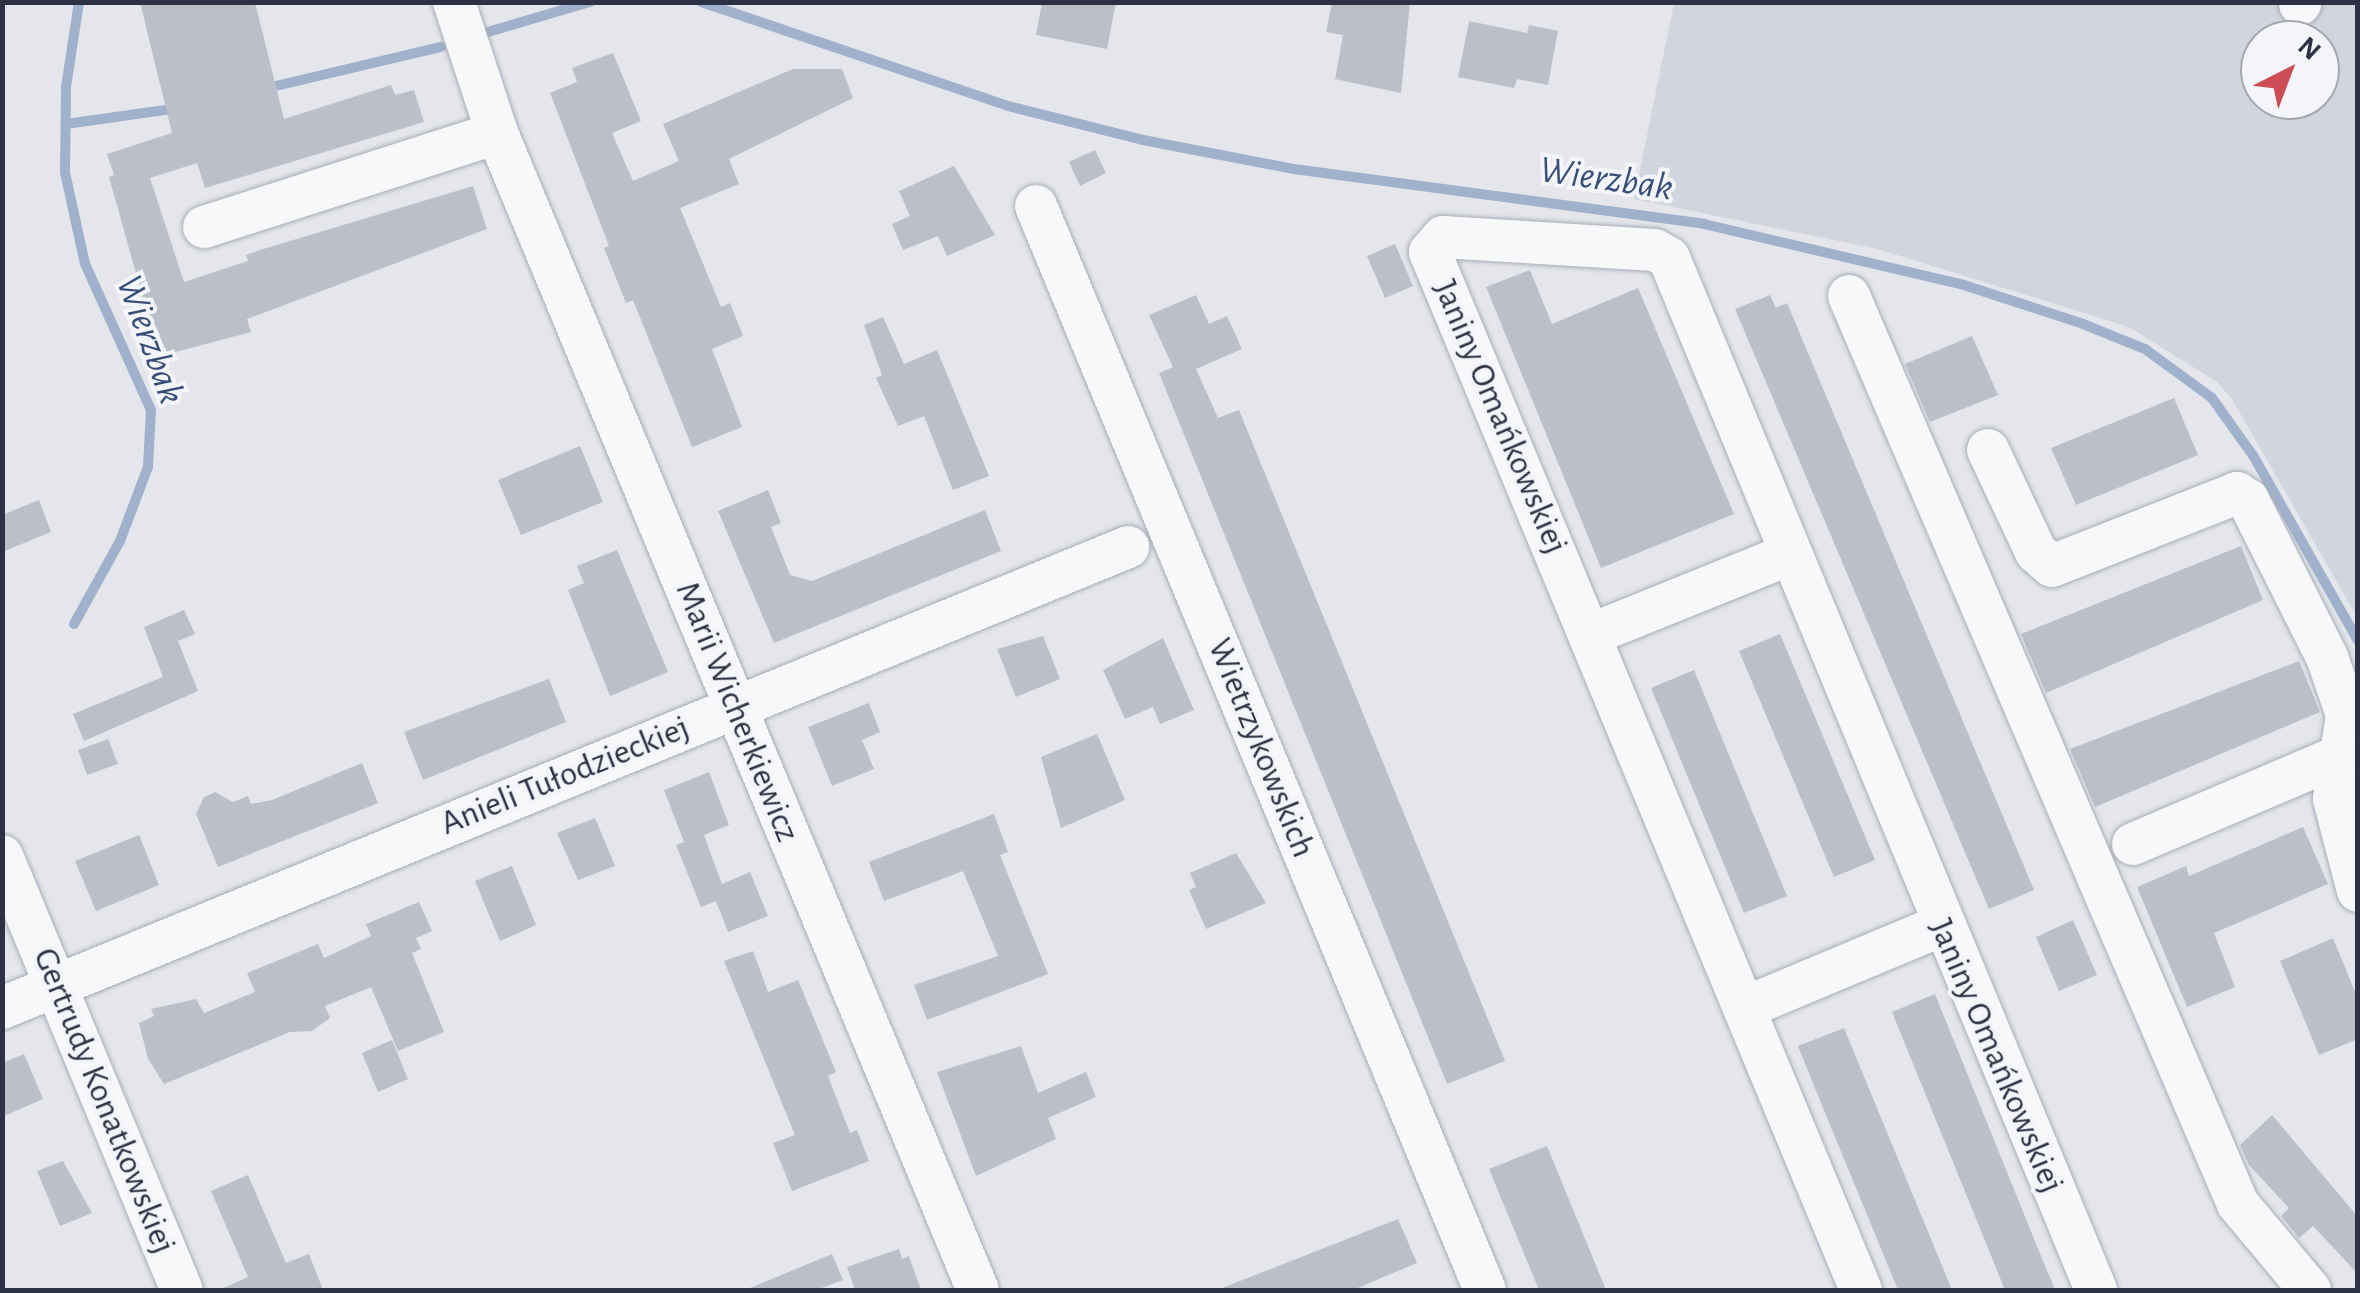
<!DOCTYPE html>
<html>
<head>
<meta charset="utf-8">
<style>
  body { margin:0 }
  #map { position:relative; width:2360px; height:1293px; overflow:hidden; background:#e4e6ec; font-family:"Alegreya Sans",sans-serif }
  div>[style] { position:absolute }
  .built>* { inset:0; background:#d2d5dd }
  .stream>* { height:10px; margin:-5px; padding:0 5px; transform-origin:5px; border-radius:5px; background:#a0b1cb }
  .building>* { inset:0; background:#bbbfc9 }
  .roads { filter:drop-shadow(0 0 2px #a9acb6) drop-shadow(0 0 2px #a9acb6) }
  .minor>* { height:42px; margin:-21px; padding:0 21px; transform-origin:21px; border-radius:21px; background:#f7f8fa }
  span { translate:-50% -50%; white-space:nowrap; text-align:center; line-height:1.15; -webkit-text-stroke:8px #f4f5f9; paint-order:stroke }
  .street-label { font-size:35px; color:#2c3244 }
  .water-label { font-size:38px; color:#364e78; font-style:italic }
  .frame { position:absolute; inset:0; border:5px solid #2c3244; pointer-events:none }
  .north { position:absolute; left:2240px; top:20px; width:100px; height:100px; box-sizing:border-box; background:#f4f5f9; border:2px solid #a4a7b1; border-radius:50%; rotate:42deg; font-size:28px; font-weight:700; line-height:40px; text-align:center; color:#2c3244 }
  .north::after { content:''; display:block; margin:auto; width:35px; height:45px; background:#cd4c56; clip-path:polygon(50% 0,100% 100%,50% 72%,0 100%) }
</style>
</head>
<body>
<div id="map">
  <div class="built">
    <i style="clip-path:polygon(evenodd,1674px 3px,2357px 3px,2357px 617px,2232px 399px,2217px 382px,2129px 327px,1878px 249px,1634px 199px,1674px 3px,2260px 40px,2320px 40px,2320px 100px,2260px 100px,2260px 40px)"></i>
  </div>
  <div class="stream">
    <i style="left:701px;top:2px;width:324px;rotate:18.7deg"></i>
    <i style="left:1008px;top:106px;width:139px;rotate:14.1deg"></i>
    <i style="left:1143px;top:140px;width:154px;rotate:10.9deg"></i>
    <i style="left:1294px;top:169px;width:414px;rotate:7.6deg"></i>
    <i style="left:1704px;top:224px;width:267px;rotate:13.2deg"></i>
    <i style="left:1964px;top:285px;width:125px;rotate:18.1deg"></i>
    <i style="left:2083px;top:324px;width:67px;rotate:22deg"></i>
    <i style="left:2145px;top:349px;width:83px;rotate:36.2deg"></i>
    <i style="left:2212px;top:398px;width:72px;rotate:54.6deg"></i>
    <i style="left:2254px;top:457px;width:211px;rotate:60.5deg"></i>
    <i style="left:481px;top:34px;width:114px;rotate:-16.4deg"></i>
    <i style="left:263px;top:89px;width:183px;rotate:-13.3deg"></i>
    <i style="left:66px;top:124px;width:113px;rotate:-8.1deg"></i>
    <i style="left:74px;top:624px;width:95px;rotate:-61deg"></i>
    <i style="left:120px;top:541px;width:79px;rotate:-69.3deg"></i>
    <i style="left:148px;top:467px;width:57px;rotate:-87deg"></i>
    <i style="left:151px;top:410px;width:160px;rotate:-114.3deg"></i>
    <i style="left:85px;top:264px;width:94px;rotate:-102.3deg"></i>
    <i style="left:65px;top:172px;width:85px;rotate:-89.3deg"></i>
    <i style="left:66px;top:87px;width:86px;rotate:-81.3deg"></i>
  </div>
  <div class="building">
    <i style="clip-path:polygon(140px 2px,255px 2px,284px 119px,391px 85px,395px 95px,414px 90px,424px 122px,205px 188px,197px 163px,150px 178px,184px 282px,248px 261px,246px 255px,260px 250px,473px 186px,487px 229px,247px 319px,251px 332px,168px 354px,146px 309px,109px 177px,114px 175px,107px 154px,172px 133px)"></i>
    <i style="clip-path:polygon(1042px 2px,1116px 2px,1107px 49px,1036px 35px)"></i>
    <i style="clip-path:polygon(1332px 2px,1410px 2px,1401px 93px,1335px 79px,1343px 35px,1326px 32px)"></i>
    <i style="clip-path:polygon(1469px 21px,1527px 33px,1529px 25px,1558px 31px,1548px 85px,1517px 79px,1514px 88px,1458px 77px)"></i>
    <i style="clip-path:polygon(613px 53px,641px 121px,612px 133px,633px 181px,679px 161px,663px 124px,793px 69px,842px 69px,853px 98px,729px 159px,739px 184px,680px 208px,721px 307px,730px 303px,743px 336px,712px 349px,742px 427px,692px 447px,633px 300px,626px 303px,604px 248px,609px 246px,550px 93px,577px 82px,572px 68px)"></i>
    <i style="clip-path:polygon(1095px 150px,1106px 173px,1080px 186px,1069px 162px)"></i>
    <i style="clip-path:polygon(954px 166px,995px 235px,947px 256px,938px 236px,903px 250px,892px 224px,910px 216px,899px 191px)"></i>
    <i style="clip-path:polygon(1395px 244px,1413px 286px,1385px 298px,1367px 256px)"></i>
    <i style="clip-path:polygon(1530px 270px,1552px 324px,1638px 288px,1734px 514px,1601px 568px,1486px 287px)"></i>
    <i style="clip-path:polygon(1196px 295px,1209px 324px,1227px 316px,1242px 349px,1196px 369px,1218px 418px,1239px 410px,1505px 1061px,1447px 1084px,1159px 373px,1173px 367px,1149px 315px)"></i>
    <i style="clip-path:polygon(1770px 295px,1776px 308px,1787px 303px,2034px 890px,1989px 909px,1735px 309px)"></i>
    <i style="clip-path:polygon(883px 317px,904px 364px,937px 350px,989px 476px,953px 490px,924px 416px,898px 426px,876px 378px,882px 375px,864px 325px)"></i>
    <i style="clip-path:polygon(1972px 336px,1998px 395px,1930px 422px,1905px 364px)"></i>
    <i style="clip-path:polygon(2174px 398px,2198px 455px,2076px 505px,2051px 448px)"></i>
    <i style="clip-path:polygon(580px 446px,603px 502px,521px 535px,498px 480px)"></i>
    <i style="clip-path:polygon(768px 490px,781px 523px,771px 527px,790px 575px,812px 581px,985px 510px,1001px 551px,774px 643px,718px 511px)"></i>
    <i style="clip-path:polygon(39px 500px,51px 532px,2px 552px,2px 515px)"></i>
    <i style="clip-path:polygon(2241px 546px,2263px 600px,2046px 693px,2021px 634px)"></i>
    <i style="clip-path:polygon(617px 550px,668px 672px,610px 696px,568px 590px,584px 583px,577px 566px)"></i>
    <i style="clip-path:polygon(184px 610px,195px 634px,178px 641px,198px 691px,84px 741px,73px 714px,163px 677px,144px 627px)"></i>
    <i style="clip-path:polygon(1780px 634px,1875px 860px,1834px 877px,1739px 651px)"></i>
    <i style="clip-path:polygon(1043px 636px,1060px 679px,1016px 697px,997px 649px)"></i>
    <i style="clip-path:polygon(1163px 638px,1194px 710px,1160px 724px,1153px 707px,1125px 719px,1103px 670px)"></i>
    <i style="clip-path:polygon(2299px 661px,2320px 712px,2095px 807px,2070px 749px)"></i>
    <i style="clip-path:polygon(1694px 670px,1787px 896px,1744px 913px,1651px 688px)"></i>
    <i style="clip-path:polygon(549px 679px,566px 722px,423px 780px,404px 732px)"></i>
    <i style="clip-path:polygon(869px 703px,880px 732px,862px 740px,874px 769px,832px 786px,808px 727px)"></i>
    <i style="clip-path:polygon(1097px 734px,1125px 800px,1061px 828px,1041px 757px)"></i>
    <i style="clip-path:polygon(108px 739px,118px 764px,87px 775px,78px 750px)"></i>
    <i style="clip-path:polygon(362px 763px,378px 803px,218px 867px,196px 814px,204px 797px,215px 792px,233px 802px,248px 796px,251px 804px,272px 800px)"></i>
    <i style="clip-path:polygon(709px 772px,729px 825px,696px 838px,704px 835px,722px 884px,750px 872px,768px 916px,728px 932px,716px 901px,701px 907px,676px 845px,684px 842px,664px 790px)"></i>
    <i style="clip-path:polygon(994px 814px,1008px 852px,1000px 855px,1048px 974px,927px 1020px,914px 985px,998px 956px,963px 871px,884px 901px,869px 862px)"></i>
    <i style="clip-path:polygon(595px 818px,615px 866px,578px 880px,557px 833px)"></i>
    <i style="clip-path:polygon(2303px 827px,2328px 884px,2214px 933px,2235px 987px,2187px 1007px,2137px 887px,2186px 866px,2189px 876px)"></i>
    <i style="clip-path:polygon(139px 835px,159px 885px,96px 911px,75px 861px)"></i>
    <i style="clip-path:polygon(1236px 853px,1266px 903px,1206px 929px,1189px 890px,1196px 887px,1190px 873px)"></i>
    <i style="clip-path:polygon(512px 866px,536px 925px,500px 941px,475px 881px)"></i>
    <i style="clip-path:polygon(419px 902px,432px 931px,416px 938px,421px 949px,412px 953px,444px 1032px,398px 1051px,371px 987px,325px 1006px,330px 1018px,312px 1031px,290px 1032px,164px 1084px,148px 1059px,139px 1023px,154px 1016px,151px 1009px,196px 999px,204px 1013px,255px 992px,247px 973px,318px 944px,324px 958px,371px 936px,366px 924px)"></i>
    <i style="clip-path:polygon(2073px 920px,2097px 975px,2059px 991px,2036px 937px)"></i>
    <i style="clip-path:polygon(2333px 938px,2358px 999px,2358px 1039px,2319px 1055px,2280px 961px)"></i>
    <i style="clip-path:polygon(753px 951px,768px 992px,798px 980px,836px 1072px,828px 1076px,850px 1133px,857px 1130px,869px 1161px,792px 1191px,773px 1143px,795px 1135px,724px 961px)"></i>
    <i style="clip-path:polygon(1935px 994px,2030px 1229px,2055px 1290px,2005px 1290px,1892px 1012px)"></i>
    <i style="clip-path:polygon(1844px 1028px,1952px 1290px,1898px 1290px,1814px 1086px,1798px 1046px)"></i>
    <i style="clip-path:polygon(392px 1040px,408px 1079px,378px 1092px,362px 1053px)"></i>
    <i style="clip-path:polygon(1021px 1046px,1038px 1093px,1086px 1072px,1096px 1097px,1048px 1118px,1056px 1139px,976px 1176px,937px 1072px)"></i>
    <i style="clip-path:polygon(24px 1054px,43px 1099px,2px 1117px,2px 1063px)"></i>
    <i style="clip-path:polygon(2272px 1115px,2358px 1217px,2358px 1274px,2313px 1226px,2299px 1238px,2281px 1216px,2289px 1208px,2249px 1165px,2240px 1145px)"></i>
    <i style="clip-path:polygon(1547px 1146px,1606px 1290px,1539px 1290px,1489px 1169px)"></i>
    <i style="clip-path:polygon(63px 1161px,92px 1213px,60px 1226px,37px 1171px)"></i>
    <i style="clip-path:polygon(248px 1175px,286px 1263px,309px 1254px,323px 1290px,219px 1290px,248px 1277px,211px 1191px)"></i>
    <i style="clip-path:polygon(1398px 1219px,1417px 1263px,1353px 1290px,1217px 1290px)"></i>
    <i style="clip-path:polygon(899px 1249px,902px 1259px,909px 1256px,921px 1290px,855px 1290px,847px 1267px)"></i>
    <i style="clip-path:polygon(832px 1254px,843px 1280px,816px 1290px,745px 1290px)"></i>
  </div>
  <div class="roads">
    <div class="minor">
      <i style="left:454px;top:2px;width:138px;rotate:71.8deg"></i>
      <i style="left:497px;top:133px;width:1253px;rotate:67.43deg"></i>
      <i style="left:2300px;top:4px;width:2px;rotate:-90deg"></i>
      <i style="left:1036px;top:206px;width:1173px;rotate:67.5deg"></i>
      <i style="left:204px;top:227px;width:308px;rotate:-17.8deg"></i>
      <i style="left:1849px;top:296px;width:988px;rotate:66.81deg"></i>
      <i style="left:2238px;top:1204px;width:112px;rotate:50.1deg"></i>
      <i style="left:1988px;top:450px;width:113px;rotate:64.8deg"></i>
      <i style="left:2036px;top:552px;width:21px;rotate:41deg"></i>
      <i style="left:2052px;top:566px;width:199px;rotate:-21.5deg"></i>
      <i style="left:2237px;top:493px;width:13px;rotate:32deg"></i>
      <i style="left:2248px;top:500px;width:176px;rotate:63.3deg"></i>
      <i style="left:2327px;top:657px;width:61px;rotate:71deg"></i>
      <i style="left:2347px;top:715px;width:85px;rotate:98.8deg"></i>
      <i style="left:2334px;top:799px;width:95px;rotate:75.4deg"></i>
      <i style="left:1592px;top:634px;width:214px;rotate:-22deg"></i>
      <i style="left:2133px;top:844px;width:227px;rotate:-23.1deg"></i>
      <i style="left:2px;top:856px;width:470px;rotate:67.5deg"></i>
      <i style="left:2px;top:1008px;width:1217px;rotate:-22.26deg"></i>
      <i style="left:1744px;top:1008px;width:212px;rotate:-22.7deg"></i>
      <i style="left:1861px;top:1290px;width:1124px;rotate:-112.55deg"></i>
      <i style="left:1430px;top:252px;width:20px;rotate:-49deg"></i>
      <i style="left:1443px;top:237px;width:212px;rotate:3.5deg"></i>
      <i style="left:1655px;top:250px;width:16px;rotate:30deg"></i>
      <i style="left:1669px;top:258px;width:1117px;rotate:67.52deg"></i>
    </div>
  </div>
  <div class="street-label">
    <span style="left:1500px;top:417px;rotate:67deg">Janiny Omańkowskiej</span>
    <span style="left:737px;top:712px;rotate:68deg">Marii Wicherkiewicz</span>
    <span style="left:1261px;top:748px;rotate:68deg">Wietrzykowskich</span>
    <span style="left:565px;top:776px;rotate:-22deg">Anieli Tułodzieckiej</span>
    <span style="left:1996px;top:1056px;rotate:67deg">Janiny Omańkowskiej</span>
    <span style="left:104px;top:1101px;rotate:68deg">Gertrudy Konatkowskiej</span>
  </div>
  <div class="water-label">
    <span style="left:1606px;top:180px;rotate:8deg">Wierzbak</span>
    <span style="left:149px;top:340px;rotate:70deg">Wierzbak</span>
  </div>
  <div class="frame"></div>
  <div class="north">N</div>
</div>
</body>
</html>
